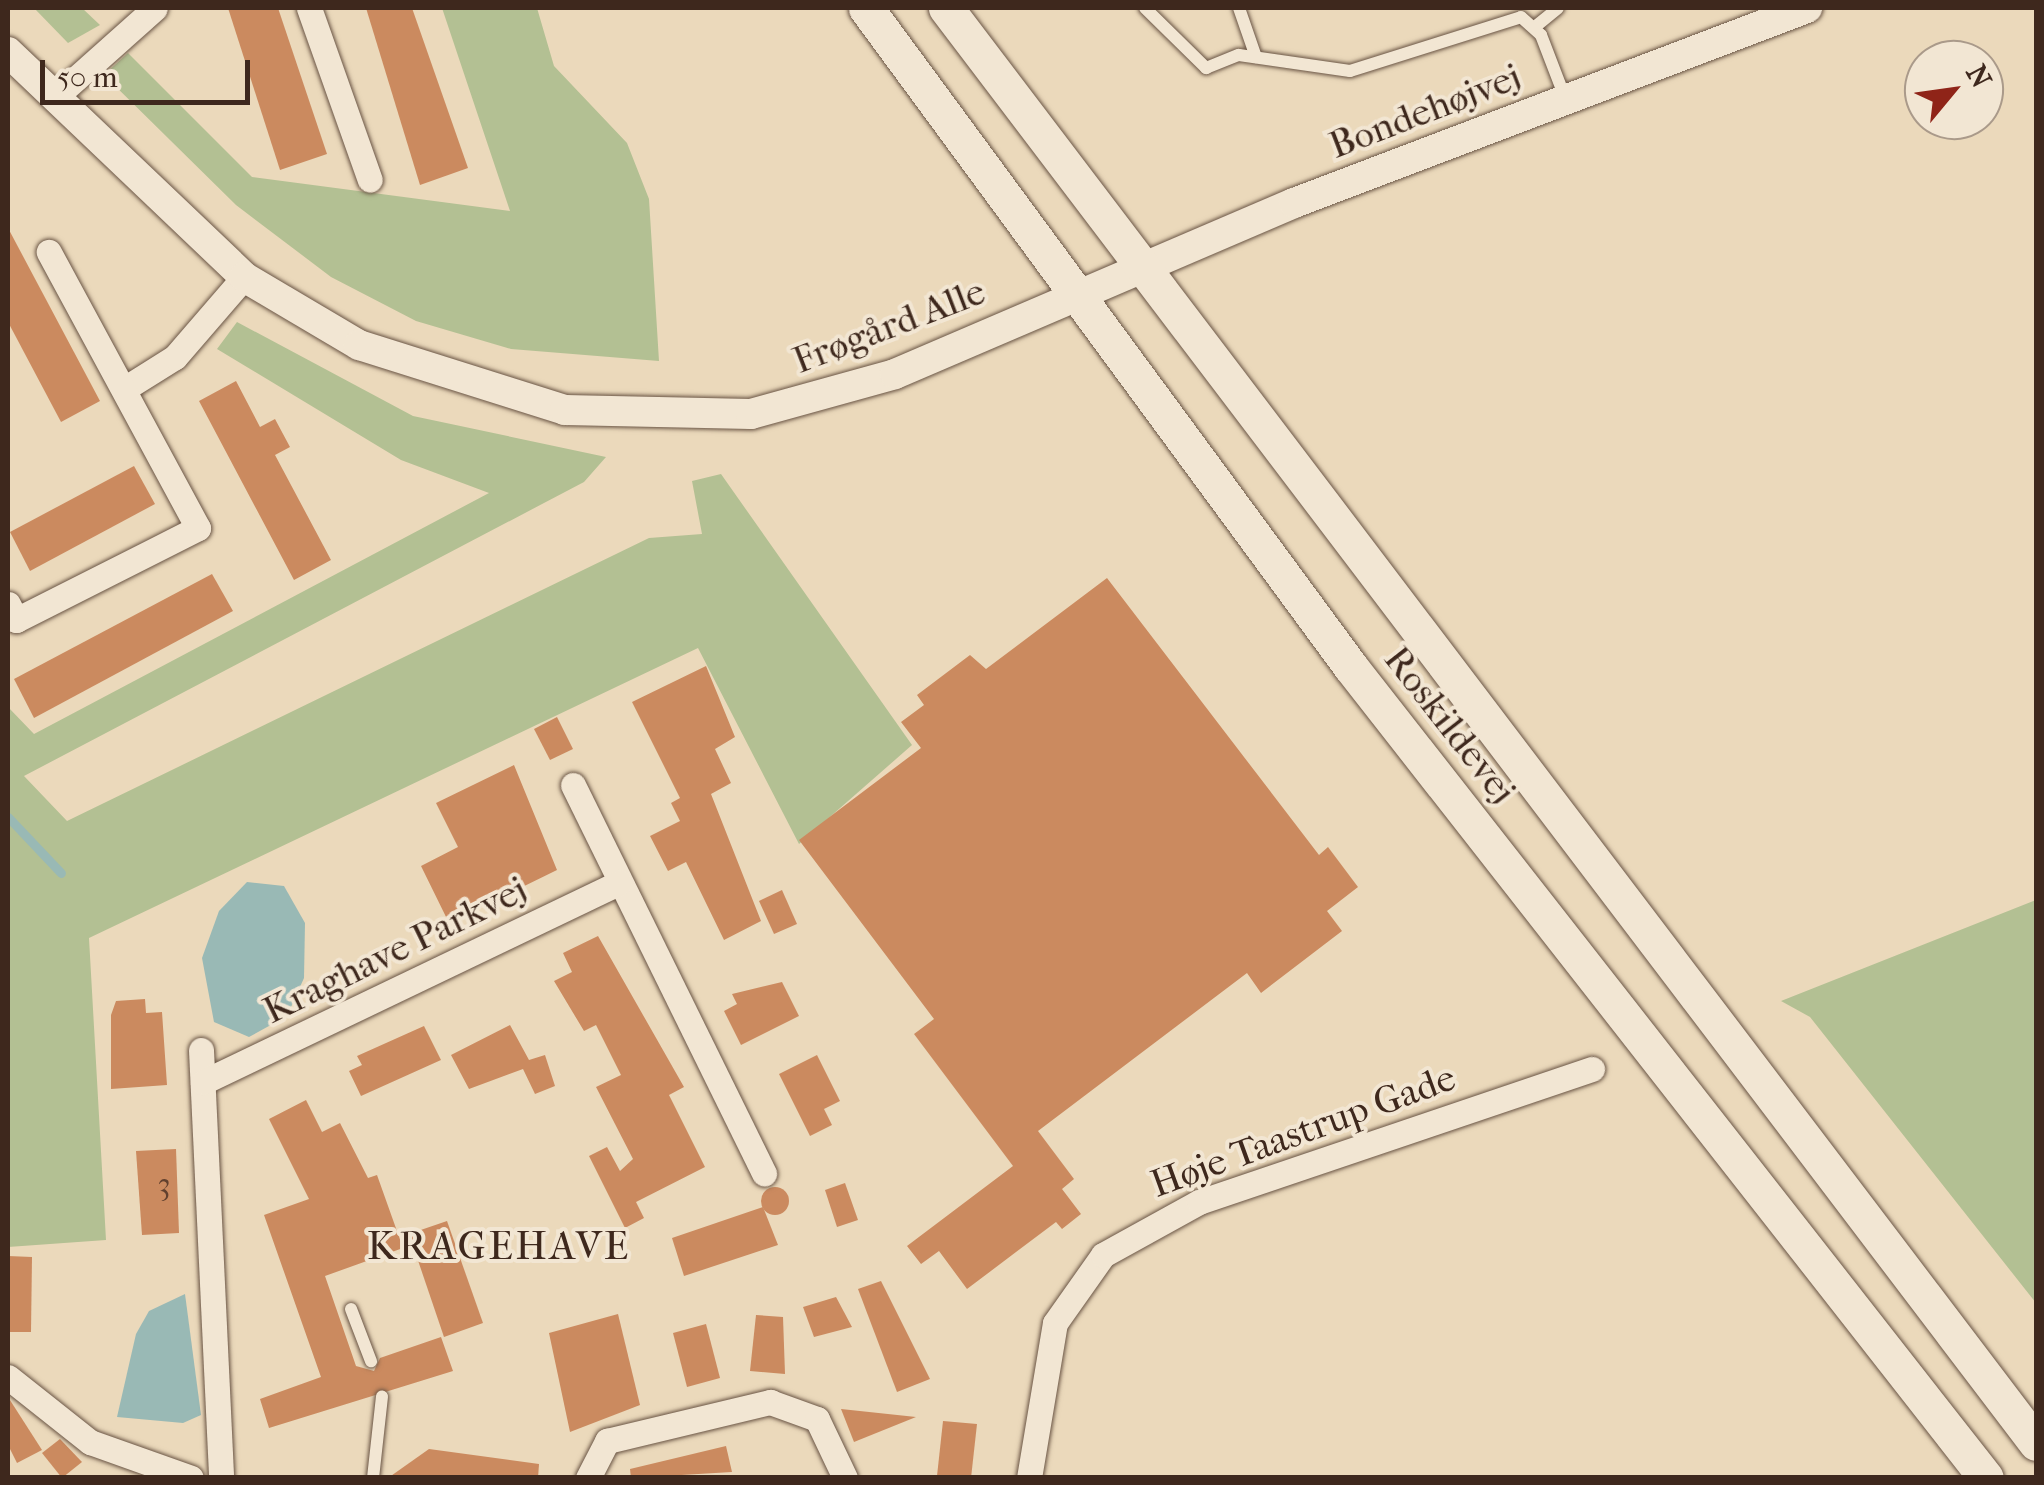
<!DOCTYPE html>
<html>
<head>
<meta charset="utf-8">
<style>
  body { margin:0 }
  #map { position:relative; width:2044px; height:1485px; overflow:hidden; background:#ebd9bb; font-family:"IM FELL French Canon",serif }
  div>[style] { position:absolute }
  .green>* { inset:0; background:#b3c093 }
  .water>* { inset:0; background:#99b9b5 }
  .stream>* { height:9px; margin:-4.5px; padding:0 4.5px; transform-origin:4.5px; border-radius:4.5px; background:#99b9b5 }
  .building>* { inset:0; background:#cb8a5f }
  .round { border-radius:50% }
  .roads { filter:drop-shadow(0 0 2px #695444) drop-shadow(0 0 2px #695444) }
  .service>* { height:12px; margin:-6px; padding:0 6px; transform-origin:6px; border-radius:6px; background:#f2e6d3 }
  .minor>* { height:25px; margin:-12.5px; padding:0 12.5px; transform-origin:12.5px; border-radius:12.5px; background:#f2e6d3 }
  .tertiary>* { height:30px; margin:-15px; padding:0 15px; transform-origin:15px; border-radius:15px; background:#f2e6d3 }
  .secondary>* { height:35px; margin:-17.5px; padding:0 17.5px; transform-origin:17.5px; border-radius:17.5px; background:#f2e6d3 }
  span { translate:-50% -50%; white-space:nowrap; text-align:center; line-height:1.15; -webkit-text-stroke:8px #f2e6d3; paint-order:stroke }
  .number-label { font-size:32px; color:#61402e }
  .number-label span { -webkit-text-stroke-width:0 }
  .street-label { font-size:38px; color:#3e281d }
  .neighbourhood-label { font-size:40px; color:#3e281d; letter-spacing:2.5px }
  .frame { position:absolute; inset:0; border:10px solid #3e281d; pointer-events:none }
  .north { position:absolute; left:1904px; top:40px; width:100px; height:100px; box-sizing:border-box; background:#f2e6d3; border:2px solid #aa9a8a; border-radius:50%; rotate:61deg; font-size:28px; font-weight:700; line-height:40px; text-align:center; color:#3e281d }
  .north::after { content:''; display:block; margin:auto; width:35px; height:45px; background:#8f2418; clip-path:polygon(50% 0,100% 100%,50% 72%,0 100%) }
  .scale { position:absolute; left:40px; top:60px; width:210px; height:45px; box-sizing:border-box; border:5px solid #3e281d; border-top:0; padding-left:12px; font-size:30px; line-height:35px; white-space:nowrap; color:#3e281d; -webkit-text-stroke:8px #f2e6d3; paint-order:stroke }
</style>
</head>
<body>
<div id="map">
  <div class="green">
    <i style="clip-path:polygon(34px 8px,82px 8px,100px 25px,68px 43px)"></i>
    <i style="clip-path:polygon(442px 8px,537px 8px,554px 66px,627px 143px,649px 199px,659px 361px,511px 349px,416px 321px,331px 277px,236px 205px,104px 75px,128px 53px,252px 177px,510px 211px)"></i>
    <i style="clip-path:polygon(237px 322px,413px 416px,606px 457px,584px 482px,24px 776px,67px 821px,649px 538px,702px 534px,692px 481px,721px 474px,912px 745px,799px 844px,698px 648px,89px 938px,106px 1240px,8px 1247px,8px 707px,34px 734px,489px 493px,401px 460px,217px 349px)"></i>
    <i style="clip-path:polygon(2036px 900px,2036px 1303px,1810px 1017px,1781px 1001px)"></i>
  </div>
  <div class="water">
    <i style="clip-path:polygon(247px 882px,284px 886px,305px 923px,304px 978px,287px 1016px,249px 1037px,214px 1022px,202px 958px,219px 911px)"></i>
    <i style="clip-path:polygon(185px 1294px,201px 1415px,183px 1423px,117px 1417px,136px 1334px,149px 1311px)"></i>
  </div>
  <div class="stream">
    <i style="left:8px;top:817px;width:77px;rotate:46.6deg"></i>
  </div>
  <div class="building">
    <i style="clip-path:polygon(228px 8px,278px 8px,327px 154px,280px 170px)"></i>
    <i style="clip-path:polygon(366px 8px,412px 8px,468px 168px,420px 185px)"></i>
    <i style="clip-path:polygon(8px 228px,100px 401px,61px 422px,8px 322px)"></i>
    <i style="clip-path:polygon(236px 381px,260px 427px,275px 419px,290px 447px,275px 455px,331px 560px,294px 580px,199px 401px)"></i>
    <i style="clip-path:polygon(134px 466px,155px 504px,30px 571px,10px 532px)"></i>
    <i style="clip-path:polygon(212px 574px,233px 611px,34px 718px,14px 679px)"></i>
    <i style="clip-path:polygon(1107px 578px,1319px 855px,1328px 847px,1358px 887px,1327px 911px,1342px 931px,1261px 993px,1247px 973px,1038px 1131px,1074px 1179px,1062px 1189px,1081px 1214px,1062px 1229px,1056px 1222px,967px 1289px,939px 1251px,921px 1264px,907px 1246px,1013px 1166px,914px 1034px,934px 1019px,799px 840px,921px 748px,901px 722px,924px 705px,917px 695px,970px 655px,986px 669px)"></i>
    <i style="clip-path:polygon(706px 666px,735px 737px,715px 749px,731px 783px,711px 794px,761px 921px,724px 940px,686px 862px,668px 871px,650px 836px,680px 821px,671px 803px,680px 798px,632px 702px)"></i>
    <i style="clip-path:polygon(557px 717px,573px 749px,550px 760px,534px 729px)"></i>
    <i style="clip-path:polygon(514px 765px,557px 870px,449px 923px,421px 866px,458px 847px,436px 803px)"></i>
    <i style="clip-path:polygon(782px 890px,797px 924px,774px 934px,759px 901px)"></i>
    <i style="clip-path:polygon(598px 936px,684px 1087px,669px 1095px,705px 1167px,636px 1202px,644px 1218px,625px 1228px,589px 1156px,607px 1147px,620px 1171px,633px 1159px,596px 1087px,621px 1075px,596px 1025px,584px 1031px,554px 981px,572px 972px,563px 953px)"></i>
    <i style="clip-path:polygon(782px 982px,799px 1016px,741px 1045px,724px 1011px,737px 1004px,732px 994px)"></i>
    <i style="clip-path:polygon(145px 999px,146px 1013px,162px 1012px,167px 1085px,111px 1089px,111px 1015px,116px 1001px)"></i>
    <i style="clip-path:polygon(510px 1025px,529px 1060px,545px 1055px,555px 1086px,535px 1094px,523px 1069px,469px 1089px,451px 1055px)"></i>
    <i style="clip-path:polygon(424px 1026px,441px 1060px,361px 1096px,349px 1071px,362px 1065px,357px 1056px)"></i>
    <i style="clip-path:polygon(817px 1055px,840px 1101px,824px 1109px,832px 1125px,810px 1136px,779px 1074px)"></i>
    <i style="clip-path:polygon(306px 1100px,322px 1132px,340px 1123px,368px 1178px,377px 1175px,403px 1248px,325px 1276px,356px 1366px,374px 1371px,380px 1358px,441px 1337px,453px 1371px,269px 1428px,260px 1399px,321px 1377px,264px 1215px,309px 1199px,269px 1119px)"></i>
    <i style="clip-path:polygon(176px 1149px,179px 1233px,142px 1235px,136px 1151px)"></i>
    <i style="clip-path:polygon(845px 1183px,858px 1220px,837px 1227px,825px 1190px)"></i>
    <i class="round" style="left:761px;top:1187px;width:28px;height:28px"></i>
    <i style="clip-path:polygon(763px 1207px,778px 1245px,684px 1276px,672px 1238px)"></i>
    <i style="clip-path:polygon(447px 1221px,483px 1323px,444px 1337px,409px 1234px)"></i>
    <i style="clip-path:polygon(8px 1256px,32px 1257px,31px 1332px,8px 1332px)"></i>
    <i style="clip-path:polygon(881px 1281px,930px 1379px,897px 1392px,858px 1289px)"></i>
    <i style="clip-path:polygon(836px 1297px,852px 1327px,814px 1337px,803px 1307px)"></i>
    <i style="clip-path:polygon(618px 1314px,640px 1405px,570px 1432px,549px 1333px)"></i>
    <i style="clip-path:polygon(756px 1315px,783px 1317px,785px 1374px,750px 1371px)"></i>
    <i style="clip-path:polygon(706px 1324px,720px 1378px,687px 1387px,673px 1333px)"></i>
    <i style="clip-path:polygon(8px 1397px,42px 1450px,17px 1463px,8px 1445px)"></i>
    <i style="clip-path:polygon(841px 1409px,916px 1417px,854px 1442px)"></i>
    <i style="clip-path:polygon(943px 1421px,977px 1424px,971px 1478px,937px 1476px)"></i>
    <i style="clip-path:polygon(60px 1439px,82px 1462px,62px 1478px,42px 1453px)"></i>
    <i style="clip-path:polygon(726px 1446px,732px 1472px,631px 1478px,630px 1469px)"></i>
    <i style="clip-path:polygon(429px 1449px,539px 1464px,538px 1478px,388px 1478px)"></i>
  </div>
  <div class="roads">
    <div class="service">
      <i style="left:1145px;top:8px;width:86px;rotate:44.5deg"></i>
      <i style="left:1206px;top:68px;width:35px;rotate:-22deg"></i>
      <i style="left:1239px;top:55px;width:112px;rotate:8.2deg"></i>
      <i style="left:1350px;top:71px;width:179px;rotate:-17.5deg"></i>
      <i style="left:1521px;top:17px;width:27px;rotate:42deg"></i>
      <i style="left:1541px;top:35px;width:70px;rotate:69deg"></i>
      <i style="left:1239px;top:8px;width:52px;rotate:70.9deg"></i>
      <i style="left:1536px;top:26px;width:28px;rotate:-39deg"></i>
      <i style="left:351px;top:1309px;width:56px;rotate:69deg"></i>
      <i style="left:373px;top:1478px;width:82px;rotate:-83.7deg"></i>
    </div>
    <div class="minor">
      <i style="left:309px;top:8px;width:182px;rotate:70.5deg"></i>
      <i style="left:54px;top:98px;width:135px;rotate:-41.7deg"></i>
      <i style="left:124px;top:389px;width:60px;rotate:-32.1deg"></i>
      <i style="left:175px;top:357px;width:106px;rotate:-49.2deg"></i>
      <i style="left:8px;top:604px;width:18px;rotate:63deg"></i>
      <i style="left:16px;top:620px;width:204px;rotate:-26.8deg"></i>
      <i style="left:198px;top:528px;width:314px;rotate:-118.4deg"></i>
      <i style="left:573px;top:785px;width:433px;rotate:63.8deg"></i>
      <i style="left:201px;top:1050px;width:428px;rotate:87.3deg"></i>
      <i style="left:203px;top:1082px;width:462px;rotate:-25.6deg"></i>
      <i style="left:8px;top:1377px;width:105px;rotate:38.4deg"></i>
      <i style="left:90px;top:1442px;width:107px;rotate:19.6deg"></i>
      <i style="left:588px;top:1478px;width:42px;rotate:-62.8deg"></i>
      <i style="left:607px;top:1441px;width:168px;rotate:-13.5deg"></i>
      <i style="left:770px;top:1402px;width:50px;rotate:19.9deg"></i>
      <i style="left:817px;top:1419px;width:65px;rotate:64.6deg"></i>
      <i style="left:1029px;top:1478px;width:157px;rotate:-80.5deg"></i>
      <i style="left:1055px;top:1323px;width:83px;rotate:-54.8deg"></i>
      <i style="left:1103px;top:1255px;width:110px;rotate:-28.9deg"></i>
      <i style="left:1199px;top:1202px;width:415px;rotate:-18.7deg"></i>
    </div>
    <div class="tertiary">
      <i style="left:8px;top:52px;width:326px;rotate:43.6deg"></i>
      <i style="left:244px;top:277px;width:134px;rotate:30.6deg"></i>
      <i style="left:359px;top:345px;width:216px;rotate:17.5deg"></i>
      <i style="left:565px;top:410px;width:186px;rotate:1.2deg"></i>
      <i style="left:751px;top:414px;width:149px;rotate:-15.5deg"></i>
      <i style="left:895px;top:374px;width:434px;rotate:-23.2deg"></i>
      <i style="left:1294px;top:203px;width:549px;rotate:-20.81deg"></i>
    </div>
    <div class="secondary">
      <i style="left:866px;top:8px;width:817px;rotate:53.66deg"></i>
      <i style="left:1350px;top:666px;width:1031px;rotate:51.93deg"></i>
      <i style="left:946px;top:8px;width:1802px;rotate:52.78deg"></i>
    </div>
  </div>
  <div class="number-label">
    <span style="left:164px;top:1184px">3</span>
  </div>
  <div class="street-label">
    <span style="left:1425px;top:111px;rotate:-21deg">Bondehøjvej</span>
    <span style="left:889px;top:326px;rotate:-21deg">Frøgård Alle</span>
    <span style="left:1450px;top:725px;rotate:52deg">Roskildevej</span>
    <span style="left:395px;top:950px;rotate:-26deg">Kraghave Parkvej</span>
    <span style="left:1303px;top:1131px;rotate:-20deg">Høje Taastrup Gade</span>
  </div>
  <div class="neighbourhood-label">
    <span style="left:499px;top:1246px">KRAGEHAVE</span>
  </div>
  <div class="frame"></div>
  <div class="north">N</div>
  <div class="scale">50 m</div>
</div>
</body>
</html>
